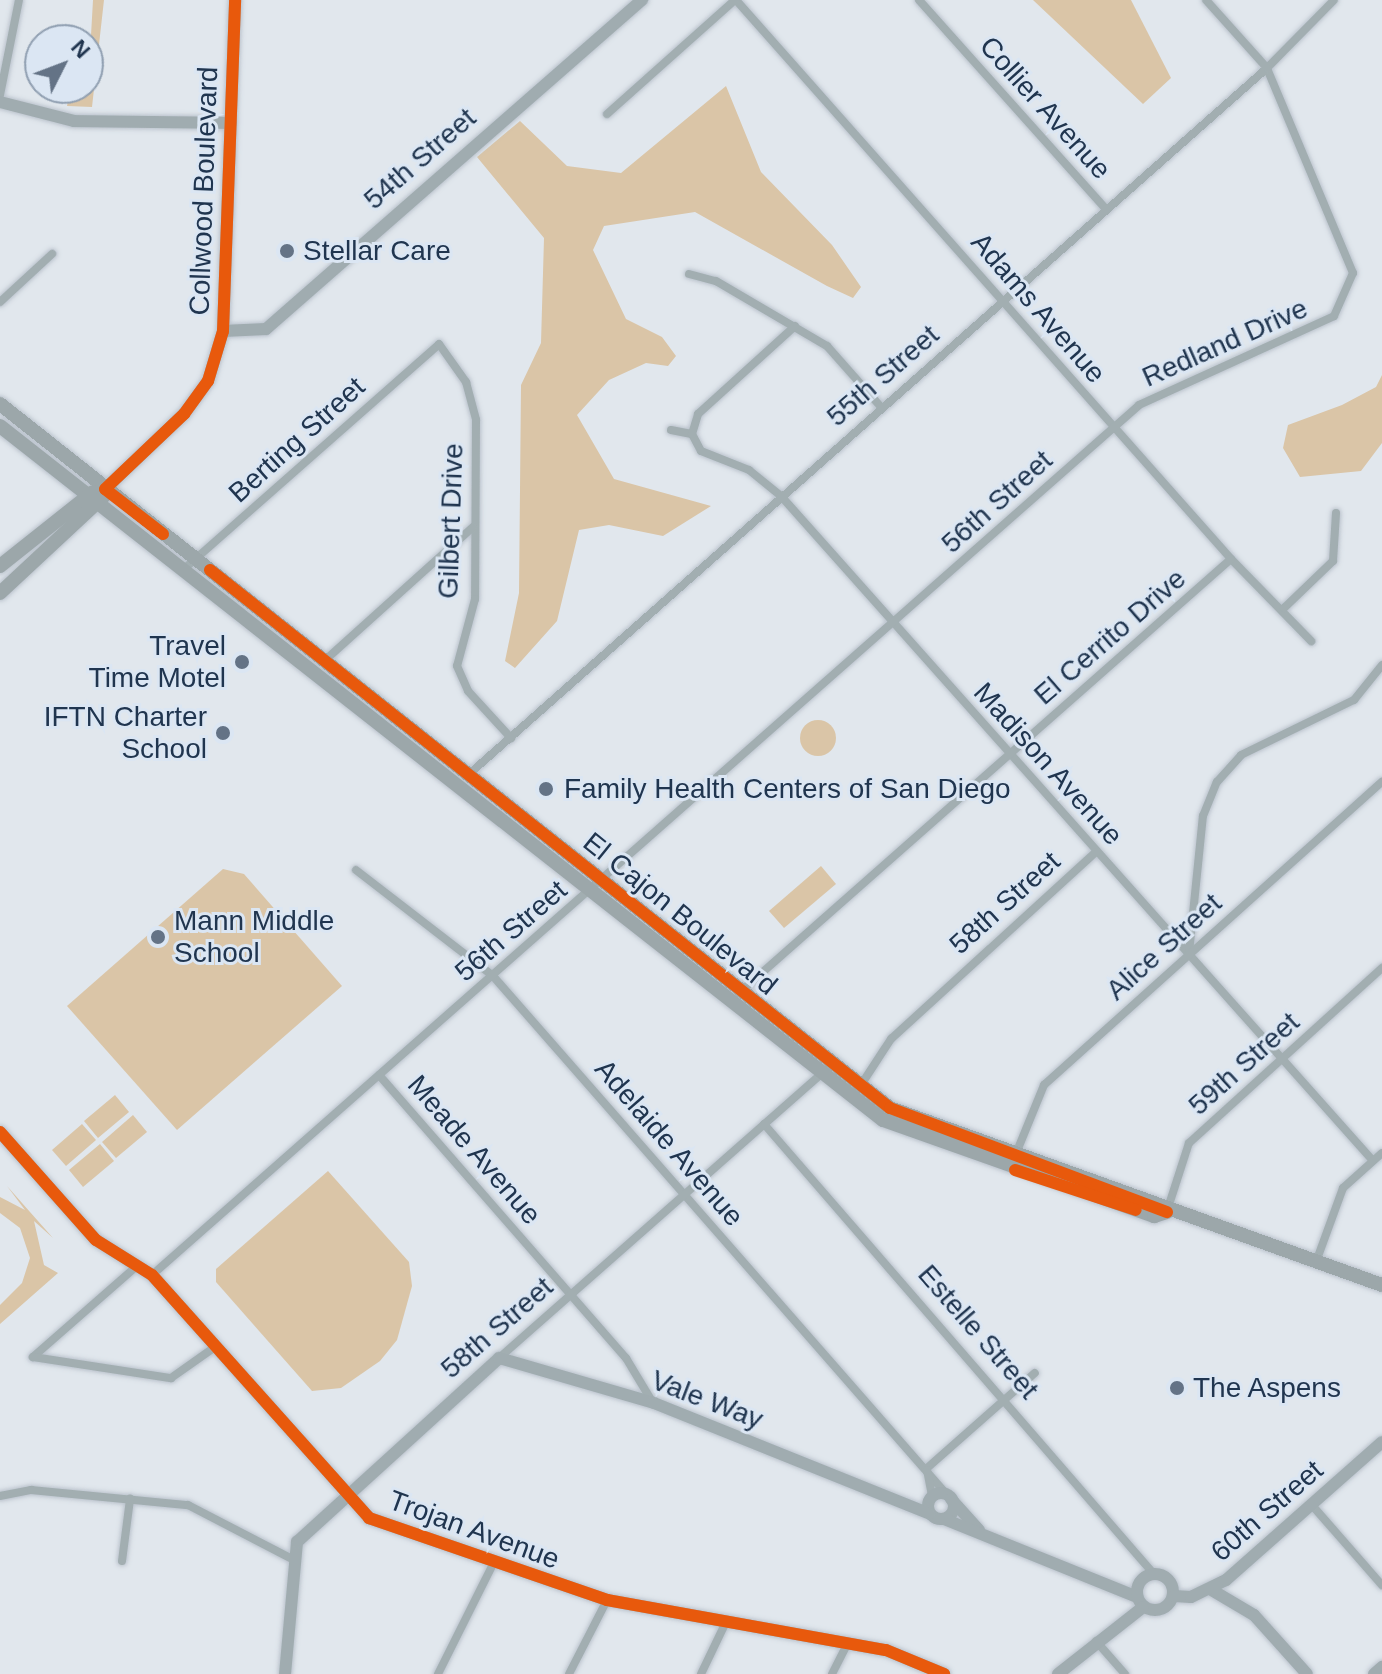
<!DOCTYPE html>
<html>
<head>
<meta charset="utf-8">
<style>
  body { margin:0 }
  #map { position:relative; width:1382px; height:1674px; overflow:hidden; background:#e1e7ed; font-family:Arial,sans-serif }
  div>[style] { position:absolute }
  .green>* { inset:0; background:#dac5a7 }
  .round { border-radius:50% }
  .roads { filter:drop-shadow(0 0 2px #bbc3cd) drop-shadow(0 0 2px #bbc3cd) }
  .street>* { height:8px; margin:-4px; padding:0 4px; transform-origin:4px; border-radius:4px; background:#a2aeb1 }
  .secondary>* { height:12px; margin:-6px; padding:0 6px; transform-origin:6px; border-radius:6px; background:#a0acb0 }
  .secondary>.ring { margin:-6px; padding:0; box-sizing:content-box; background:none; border:12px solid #a0acb0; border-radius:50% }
  .primary>* { height:14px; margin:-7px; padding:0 7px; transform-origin:7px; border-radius:7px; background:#9ca7aa }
  .cycleway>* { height:12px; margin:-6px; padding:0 6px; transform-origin:6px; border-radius:6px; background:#e8590c }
  .dots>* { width:22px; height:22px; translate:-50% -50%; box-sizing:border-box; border:4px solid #dbe6f3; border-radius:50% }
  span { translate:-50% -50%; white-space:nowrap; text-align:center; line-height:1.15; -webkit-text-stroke:6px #dbe6f3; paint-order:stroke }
  .street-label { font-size:28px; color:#20354f }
  .poi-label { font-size:28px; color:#20354f }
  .left { translate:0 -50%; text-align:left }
  .right { translate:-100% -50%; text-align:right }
  .north { position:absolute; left:24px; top:24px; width:80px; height:80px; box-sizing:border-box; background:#dbe6f3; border:2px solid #909fb1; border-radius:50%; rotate:48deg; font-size:22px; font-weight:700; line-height:32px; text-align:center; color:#20354f }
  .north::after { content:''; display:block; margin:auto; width:28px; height:36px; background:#647386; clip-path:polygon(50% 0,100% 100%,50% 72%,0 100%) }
</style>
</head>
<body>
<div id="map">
  <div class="green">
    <i style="clip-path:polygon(93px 0,104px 0,92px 107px,67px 106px,70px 88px,88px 88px)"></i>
    <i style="clip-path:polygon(1033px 0,1131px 0,1171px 78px,1143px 104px)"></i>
    <i style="clip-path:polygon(726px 86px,761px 172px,832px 245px,861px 287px,853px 298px,827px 286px,695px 212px,604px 226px,593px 250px,626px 319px,662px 337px,676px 356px,668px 366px,646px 363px,609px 380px,577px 415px,614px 479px,711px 506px,663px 536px,609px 525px,579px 530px,557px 621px,515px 668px,505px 661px,519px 593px,521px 385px,541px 343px,544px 238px,477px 157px,520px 121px,567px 166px,621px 173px)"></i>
    <i style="clip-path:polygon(1382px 375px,1382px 443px,1361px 471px,1300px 477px,1283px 448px,1288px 425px,1342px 405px,1376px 387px)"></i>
    <i class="round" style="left:800px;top:720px;width:36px;height:36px"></i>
    <i style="clip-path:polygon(821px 866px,836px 884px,784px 928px,769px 911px)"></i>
    <i style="clip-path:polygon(223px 869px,244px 874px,342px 986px,177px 1130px,67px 1006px)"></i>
    <i style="clip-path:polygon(115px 1095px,129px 1112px,98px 1138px,84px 1121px)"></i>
    <i style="clip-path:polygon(133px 1115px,147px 1132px,116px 1158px,102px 1142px)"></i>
    <i style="clip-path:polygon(82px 1124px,96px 1140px,66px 1166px,52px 1150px)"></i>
    <i style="clip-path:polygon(100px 1144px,114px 1161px,83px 1187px,69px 1170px)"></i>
    <i style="clip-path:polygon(328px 1171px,409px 1262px,412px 1286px,397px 1340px,380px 1361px,341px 1388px,312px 1391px,216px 1282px,216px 1269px)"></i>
    <i style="clip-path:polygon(7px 1186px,53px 1238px,34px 1221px,44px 1265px,58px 1273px,0 1324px,0 1305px,22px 1283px,30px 1258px,20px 1228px,0 1213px,0 1197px,25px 1210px)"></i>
  </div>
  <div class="roads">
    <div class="street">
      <i style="left:736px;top:0;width:747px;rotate:48.47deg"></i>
      <i style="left:1231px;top:559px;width:115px;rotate:45.7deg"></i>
      <i style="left:919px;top:0;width:280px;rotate:48.2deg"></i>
      <i style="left:0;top:95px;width:97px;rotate:-78.7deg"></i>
      <i style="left:607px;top:114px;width:171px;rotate:-41.7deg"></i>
      <i style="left:689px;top:274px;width:28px;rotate:15deg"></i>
      <i style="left:716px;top:281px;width:129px;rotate:30.4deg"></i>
      <i style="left:827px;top:346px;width:81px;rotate:48.5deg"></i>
      <i style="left:0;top:302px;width:71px;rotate:-42.7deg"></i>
      <i style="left:671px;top:430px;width:21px;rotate:11deg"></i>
      <i style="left:692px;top:434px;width:19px;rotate:62deg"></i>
      <i style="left:701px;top:451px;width:52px;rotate:21.6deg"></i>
      <i style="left:749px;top:470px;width:41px;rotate:39.1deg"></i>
      <i style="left:781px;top:496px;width:890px;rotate:48.32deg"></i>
      <i style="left:692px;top:434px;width:21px;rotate:-73deg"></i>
      <i style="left:698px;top:414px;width:131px;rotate:-42.2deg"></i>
      <i style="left:184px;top:569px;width:340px;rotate:-41.4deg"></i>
      <i style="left:439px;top:344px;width:47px;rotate:54.6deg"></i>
      <i style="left:466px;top:382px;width:39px;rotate:75deg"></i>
      <i style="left:476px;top:420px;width:179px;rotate:90.3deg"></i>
      <i style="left:475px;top:599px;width:69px;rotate:105deg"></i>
      <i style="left:457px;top:666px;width:27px;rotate:66deg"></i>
      <i style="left:468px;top:691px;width:64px;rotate:47.5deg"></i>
      <i style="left:1284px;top:608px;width:68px;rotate:-43.8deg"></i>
      <i style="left:1333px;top:561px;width:48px;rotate:-86.4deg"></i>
      <i style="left:323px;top:662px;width:202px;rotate:-42deg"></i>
      <i style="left:468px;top:775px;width:1067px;rotate:-41.5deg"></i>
      <i style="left:1267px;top:68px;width:95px;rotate:-45.4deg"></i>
      <i style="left:356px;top:870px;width:173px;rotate:37.7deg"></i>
      <i style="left:493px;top:976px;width:691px;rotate:48.81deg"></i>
      <i style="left:1189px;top:953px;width:138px;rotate:-84.2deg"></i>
      <i style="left:1203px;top:816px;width:37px;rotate:-68deg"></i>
      <i style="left:1217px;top:782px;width:36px;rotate:-48deg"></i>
      <i style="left:1241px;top:755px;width:126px;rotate:-26deg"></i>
      <i style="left:1354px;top:700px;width:45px;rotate:-51.3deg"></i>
      <i style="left:739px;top:993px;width:656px;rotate:-41.42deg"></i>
      <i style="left:379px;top:1075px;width:376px;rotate:48.9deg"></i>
      <i style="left:626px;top:1358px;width:52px;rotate:59deg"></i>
      <i style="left:859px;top:1088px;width:59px;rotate:-56.9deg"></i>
      <i style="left:891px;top:1039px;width:277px;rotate:-42.4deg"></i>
      <i style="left:764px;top:1124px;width:594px;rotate:49.1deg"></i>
      <i style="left:1015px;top:1156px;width:77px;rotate:-67.8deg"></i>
      <i style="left:1044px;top:1085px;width:454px;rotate:-41.9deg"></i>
      <i style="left:1167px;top:1211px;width:71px;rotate:-72.1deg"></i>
      <i style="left:1189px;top:1143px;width:261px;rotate:-42.2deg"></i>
      <i style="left:1316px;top:1262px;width:79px;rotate:-70deg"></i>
      <i style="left:1343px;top:1188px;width:52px;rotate:-41.9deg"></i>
      <i style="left:138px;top:1265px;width:140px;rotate:138.8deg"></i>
      <i style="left:33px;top:1357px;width:140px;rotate:8.7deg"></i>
      <i style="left:171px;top:1378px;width:54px;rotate:-35.2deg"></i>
      <i style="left:152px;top:1275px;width:1316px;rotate:-41.39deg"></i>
      <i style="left:1139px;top:405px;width:214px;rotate:-24.5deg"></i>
      <i style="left:1334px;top:316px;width:47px;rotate:-66.2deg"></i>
      <i style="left:1353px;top:273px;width:222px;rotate:-112.8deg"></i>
      <i style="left:1267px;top:68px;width:91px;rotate:-131.9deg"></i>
      <i style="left:499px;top:1358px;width:436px;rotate:-41.4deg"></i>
      <i style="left:926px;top:1469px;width:145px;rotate:-41.4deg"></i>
      <i style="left:927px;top:1470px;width:26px;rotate:79deg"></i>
      <i style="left:0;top:1496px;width:32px;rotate:-11deg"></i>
      <i style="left:31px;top:1490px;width:158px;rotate:5.5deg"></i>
      <i style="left:188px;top:1505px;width:117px;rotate:27.4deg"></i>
      <i style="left:1311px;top:1504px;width:108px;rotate:48.8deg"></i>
      <i style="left:122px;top:1561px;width:63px;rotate:-82.6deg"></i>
      <i style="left:1096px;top:1641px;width:44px;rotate:48.7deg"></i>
      <i style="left:438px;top:1674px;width:121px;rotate:-63.4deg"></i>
      <i style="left:569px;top:1674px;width:83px;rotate:-62.8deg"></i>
      <i style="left:701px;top:1674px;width:55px;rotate:-64.4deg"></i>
      <i style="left:832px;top:1674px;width:36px;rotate:-63deg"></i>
    </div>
    <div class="secondary">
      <i style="left:0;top:102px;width:76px;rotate:14.4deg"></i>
      <i style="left:74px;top:121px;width:157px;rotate:0.7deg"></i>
      <i style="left:223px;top:331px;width:43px;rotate:-2.7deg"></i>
      <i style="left:266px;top:329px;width:500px;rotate:-41.2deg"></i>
      <i style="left:105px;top:489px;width:109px;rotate:-43.5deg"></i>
      <i style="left:184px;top:414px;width:41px;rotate:-54deg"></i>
      <i style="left:208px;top:381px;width:52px;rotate:-73.3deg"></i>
      <i style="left:223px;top:331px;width:331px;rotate:-87.9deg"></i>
      <i style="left:0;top:1132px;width:144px;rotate:48.4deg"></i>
      <i style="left:96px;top:1240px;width:66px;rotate:32deg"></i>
      <i style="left:152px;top:1275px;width:326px;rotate:48.2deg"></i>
      <i style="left:369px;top:1518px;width:252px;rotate:19deg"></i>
      <i style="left:607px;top:1600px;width:283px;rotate:10.2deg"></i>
      <i style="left:886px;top:1650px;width:63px;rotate:22.5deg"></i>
      <i class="ring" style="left:928px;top:1493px;width:14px;height:14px"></i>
      <i style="left:951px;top:1499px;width:42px;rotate:47.9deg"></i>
      <i style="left:944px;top:1519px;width:208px;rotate:22deg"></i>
      <i class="ring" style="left:1137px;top:1574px;width:24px;height:24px"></i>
      <i style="left:1210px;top:1589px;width:51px;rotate:30.6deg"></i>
      <i style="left:1254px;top:1615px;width:79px;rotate:48.1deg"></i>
      <i style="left:1174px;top:1596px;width:17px;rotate:3deg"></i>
      <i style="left:1191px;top:1597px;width:39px;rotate:-26deg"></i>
      <i style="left:1226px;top:1580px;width:208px;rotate:-41.5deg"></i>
      <i style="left:285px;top:1674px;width:133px;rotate:-84.8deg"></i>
      <i style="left:297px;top:1542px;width:273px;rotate:-42.3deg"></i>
      <i style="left:499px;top:1358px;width:161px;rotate:16.2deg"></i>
      <i style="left:654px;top:1403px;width:297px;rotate:21.9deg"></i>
      <i style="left:1058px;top:1674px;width:108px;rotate:-38.2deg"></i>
      <i style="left:1374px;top:1674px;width:11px;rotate:-41deg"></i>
    </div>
    <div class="primary">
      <i style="left:0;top:404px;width:1135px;rotate:38.34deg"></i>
      <i style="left:890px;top:1108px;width:523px;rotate:19.79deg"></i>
      <i style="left:0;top:426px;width:1123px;rotate:38.17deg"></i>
      <i style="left:883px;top:1120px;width:288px;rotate:19.5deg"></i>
      <i style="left:1154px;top:1216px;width:14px;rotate:-17deg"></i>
      <i style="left:0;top:566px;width:119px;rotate:-38.5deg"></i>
      <i style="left:0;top:593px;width:141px;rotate:-43deg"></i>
    </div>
  </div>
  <div class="cycleway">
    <i style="left:163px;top:534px;width:73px;rotate:-142.2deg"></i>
    <i style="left:105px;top:489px;width:109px;rotate:-43.5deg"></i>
    <i style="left:184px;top:414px;width:41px;rotate:-54deg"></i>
    <i style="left:208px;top:381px;width:52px;rotate:-73.3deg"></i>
    <i style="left:223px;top:331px;width:331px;rotate:-87.9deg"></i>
    <i style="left:210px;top:570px;width:867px;rotate:38.35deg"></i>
    <i style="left:890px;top:1108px;width:296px;rotate:20.6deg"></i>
    <i style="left:0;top:1132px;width:144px;rotate:48.4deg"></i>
    <i style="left:96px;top:1240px;width:66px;rotate:32deg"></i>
    <i style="left:152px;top:1275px;width:326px;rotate:48.2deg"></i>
    <i style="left:369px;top:1518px;width:252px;rotate:19deg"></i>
    <i style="left:607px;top:1600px;width:283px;rotate:10.2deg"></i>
    <i style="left:886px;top:1650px;width:63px;rotate:22.5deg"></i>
    <i style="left:1015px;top:1170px;width:127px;rotate:18.3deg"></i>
  </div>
  <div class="dots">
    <i style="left:287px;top:251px;background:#647386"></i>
    <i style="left:242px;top:662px;background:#647386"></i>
    <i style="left:223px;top:733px;background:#647386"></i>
    <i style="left:546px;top:789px;background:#647386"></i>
    <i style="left:158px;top:937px;background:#647386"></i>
    <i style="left:1177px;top:1388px;background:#647386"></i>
  </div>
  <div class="street-label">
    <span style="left:1045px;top:108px;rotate:48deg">Collier Avenue</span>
    <span style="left:420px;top:159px;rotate:-41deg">54th Street</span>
    <span style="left:204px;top:191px;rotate:-88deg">Collwood Boulevard</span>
    <span style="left:1038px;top:308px;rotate:49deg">Adams Avenue</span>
    <span style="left:1225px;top:343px;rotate:-24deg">Redland Drive</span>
    <span style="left:883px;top:376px;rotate:-41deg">55th Street</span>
    <span style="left:297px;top:440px;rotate:-42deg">Berting Street</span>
    <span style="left:997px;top:502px;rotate:-42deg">56th Street</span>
    <span style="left:451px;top:521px;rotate:-88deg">Gilbert Drive</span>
    <span style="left:1110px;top:637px;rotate:-41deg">El Cerrito Drive</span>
    <span style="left:1048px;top:764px;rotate:48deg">Madison Avenue</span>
    <span style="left:1005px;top:903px;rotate:-42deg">58th Street</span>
    <span style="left:680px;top:914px;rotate:39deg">El Cajon Boulevard</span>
    <span style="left:511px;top:931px;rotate:-41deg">56th Street</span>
    <span style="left:1164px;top:947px;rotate:-42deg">Alice Street</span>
    <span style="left:1244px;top:1064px;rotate:-42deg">59th Street</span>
    <span style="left:669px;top:1143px;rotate:49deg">Adelaide Avenue</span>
    <span style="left:474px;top:1150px;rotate:49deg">Meade Avenue</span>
    <span style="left:497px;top:1328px;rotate:-41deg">58th Street</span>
    <span style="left:978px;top:1332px;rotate:49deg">Estelle Street</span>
    <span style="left:707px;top:1400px;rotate:21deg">Vale Way</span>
    <span style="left:1267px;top:1511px;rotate:-41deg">60th Street</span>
    <span style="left:474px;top:1530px;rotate:20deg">Trojan Avenue</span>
  </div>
  <div class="poi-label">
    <span class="left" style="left:303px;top:251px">Stellar Care</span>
    <span class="right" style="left:226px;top:662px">Travel<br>Time Motel</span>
    <span class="right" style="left:207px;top:733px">IFTN Charter<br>School</span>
    <span class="left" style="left:564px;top:789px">Family Health Centers of San Diego</span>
    <span class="left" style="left:174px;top:937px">Mann Middle<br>School</span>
    <span class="left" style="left:1193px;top:1388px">The Aspens</span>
  </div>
  <div class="north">N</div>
</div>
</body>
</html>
